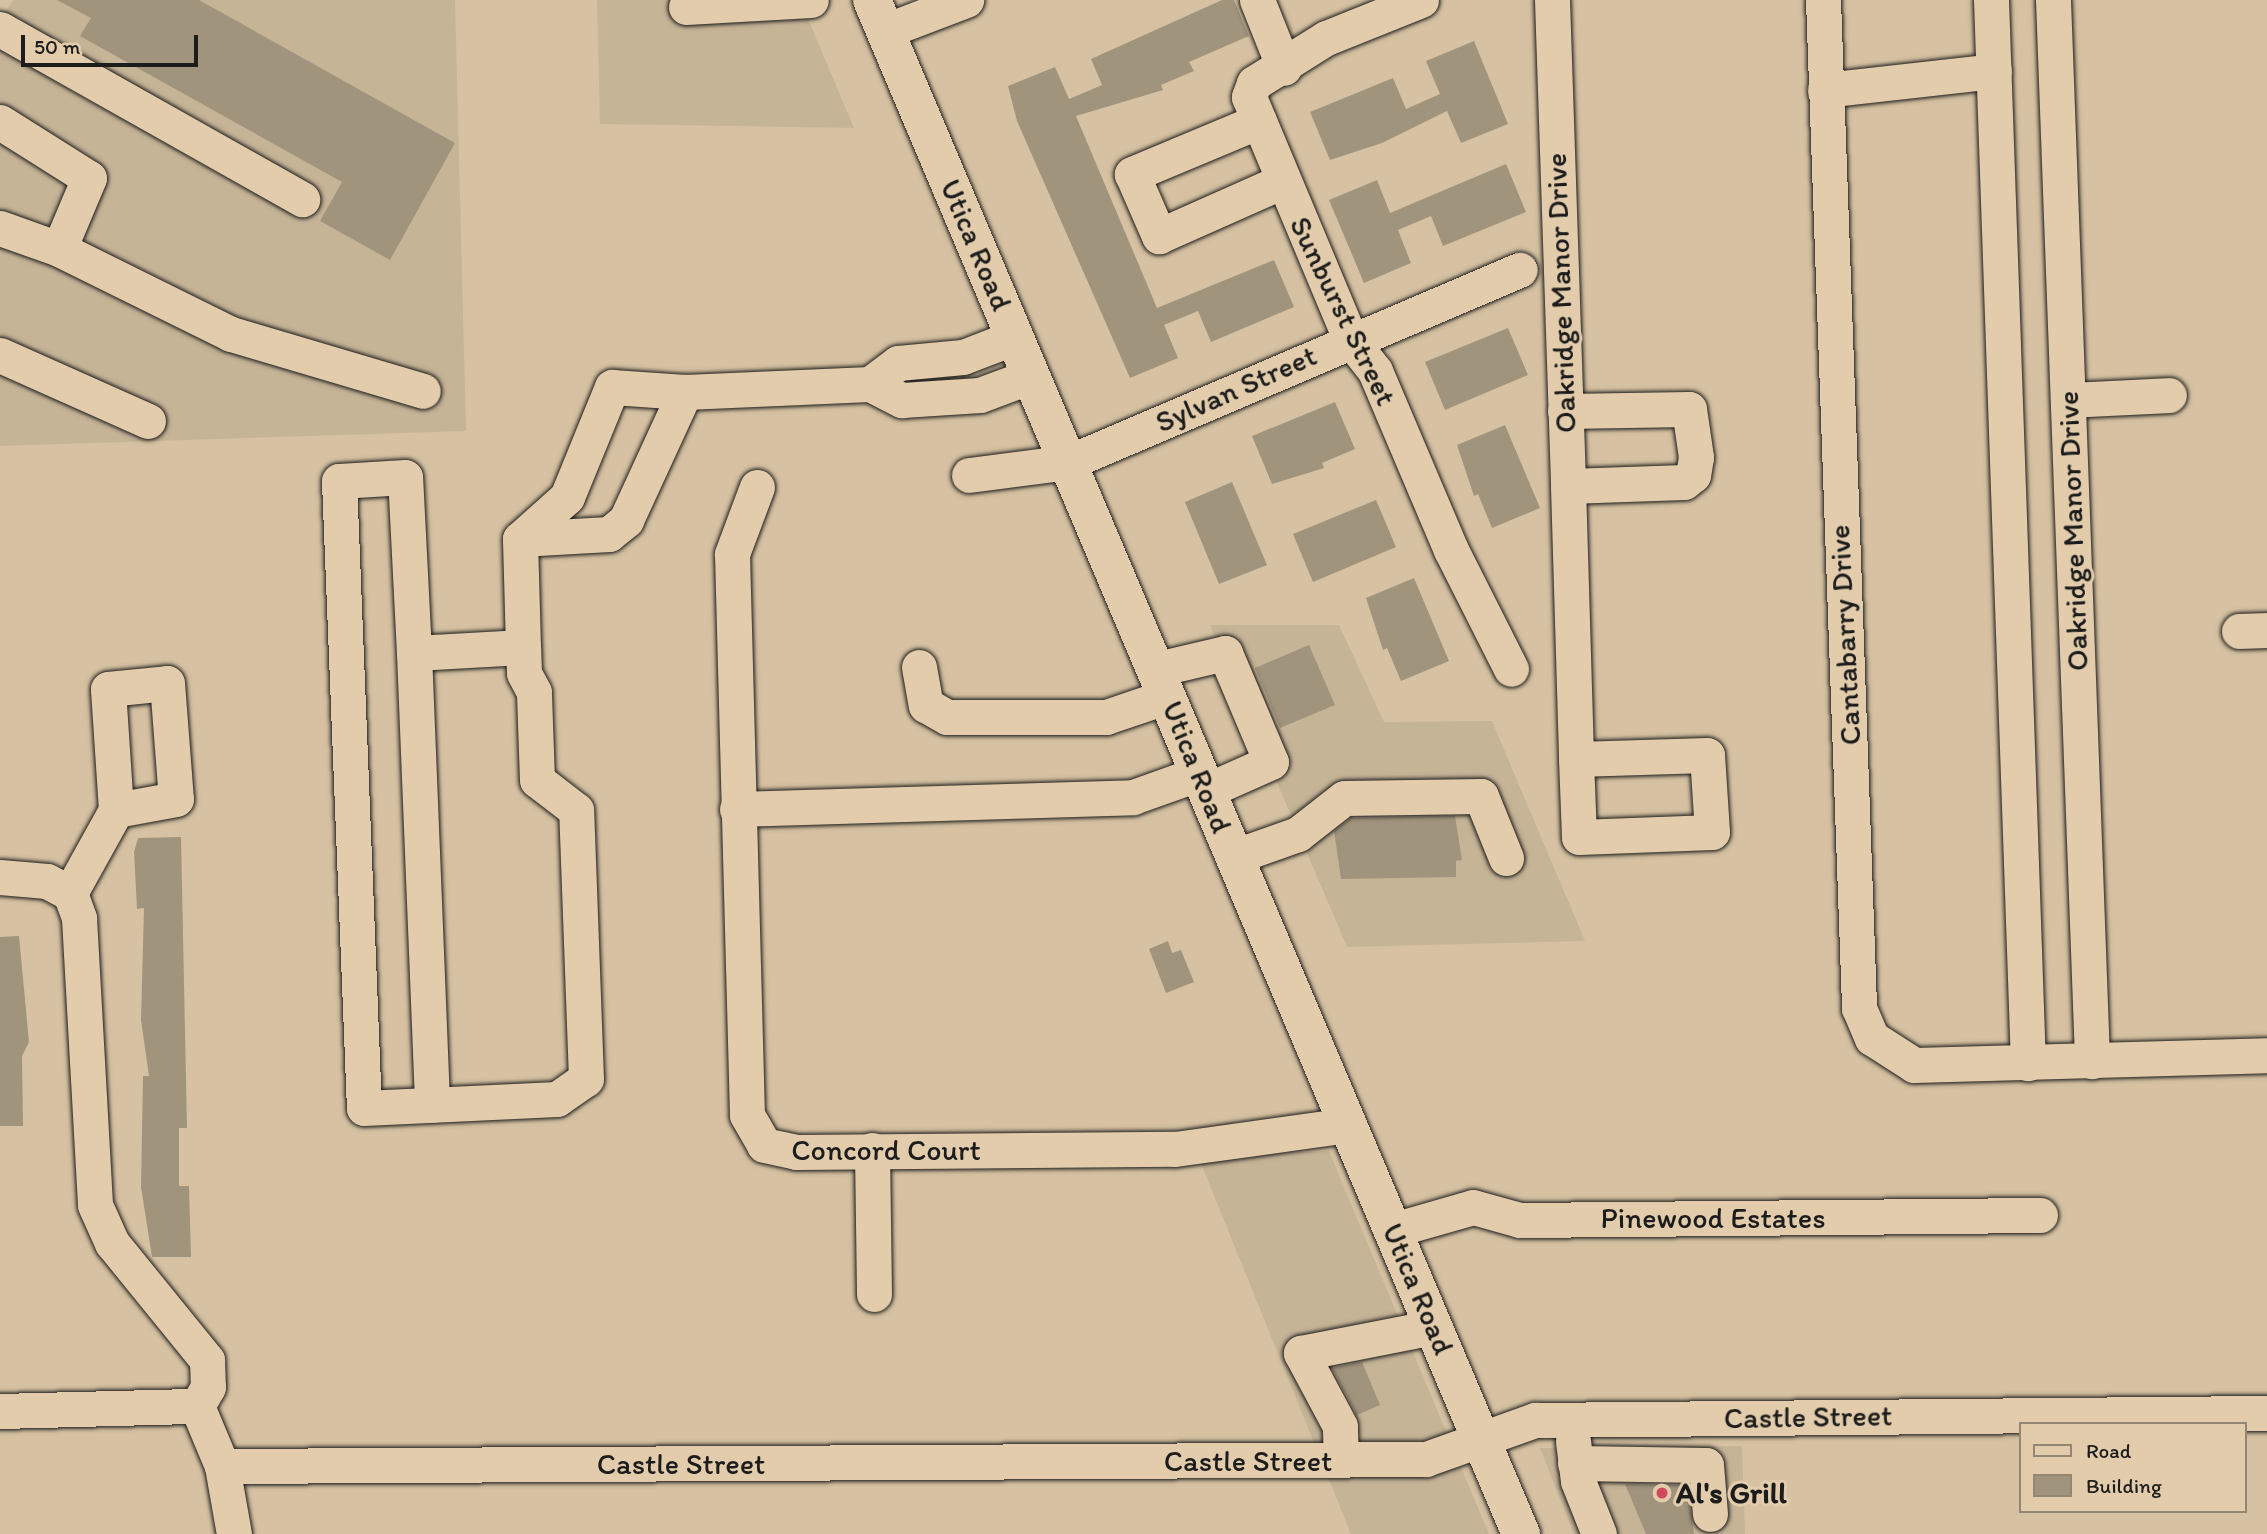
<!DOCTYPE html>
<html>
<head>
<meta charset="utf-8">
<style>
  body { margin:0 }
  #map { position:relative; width:2267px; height:1534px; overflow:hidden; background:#d6c2a2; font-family:Itim,sans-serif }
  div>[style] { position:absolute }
  .built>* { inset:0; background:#c6b497 }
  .building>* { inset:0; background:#a1947d }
  .roads { filter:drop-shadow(0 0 2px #1c1c1c) drop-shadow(0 0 2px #1c1c1c) }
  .minor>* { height:35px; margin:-17.5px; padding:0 17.5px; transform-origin:17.5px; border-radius:17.5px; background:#e2ccab }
  .major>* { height:38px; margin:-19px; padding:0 19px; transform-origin:19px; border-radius:19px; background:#e2ccab }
  .dots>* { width:19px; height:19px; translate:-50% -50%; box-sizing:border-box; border:4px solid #e2ccab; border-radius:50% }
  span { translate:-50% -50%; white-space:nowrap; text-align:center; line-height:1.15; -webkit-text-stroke:6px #e2ccab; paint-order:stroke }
  .street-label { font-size:30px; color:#1c1c1c }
  .poi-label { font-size:30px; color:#1c1c1c; font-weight:700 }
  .left { translate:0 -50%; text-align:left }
  .legend { position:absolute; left:2019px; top:1422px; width:228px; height:91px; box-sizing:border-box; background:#e2ccab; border:2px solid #938672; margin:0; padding:9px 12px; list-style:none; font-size:21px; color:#1c1c1c }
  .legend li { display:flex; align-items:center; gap:14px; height:35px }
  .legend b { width:35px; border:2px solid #938672 }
  .scale { position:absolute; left:21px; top:35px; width:177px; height:32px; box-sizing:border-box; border:4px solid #1c1c1c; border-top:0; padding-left:9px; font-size:21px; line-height:24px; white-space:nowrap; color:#1c1c1c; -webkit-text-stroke:5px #e2ccab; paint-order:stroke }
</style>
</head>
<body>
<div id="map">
  <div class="built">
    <i style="clip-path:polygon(13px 0,455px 0,466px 431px,0 446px,0 21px)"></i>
    <i style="clip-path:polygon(597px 0,800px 0,854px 128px,600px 124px)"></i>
    <i style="clip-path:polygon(1210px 625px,1339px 625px,1384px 722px,1492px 721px,1585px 941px,1347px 947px)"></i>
    <i style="clip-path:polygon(1329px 1151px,1489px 1534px,1351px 1534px,1198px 1156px)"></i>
    <i style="clip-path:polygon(1742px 1446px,1745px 1534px,1574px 1534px,1540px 1448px)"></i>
  </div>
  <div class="building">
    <i style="clip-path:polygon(57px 0,199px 0,455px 143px,390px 260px,320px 221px,342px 182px,80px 36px,91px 18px)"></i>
    <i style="clip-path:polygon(1222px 0,1234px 0,1249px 36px,1189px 62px,1194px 71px,1161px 85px,1163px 90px,1076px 116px,1157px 308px,1274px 260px,1294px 307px,1211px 342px,1198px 311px,1164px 325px,1178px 358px,1130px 378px,1017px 121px,1008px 86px,1055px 67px,1069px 99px,1102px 85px,1091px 59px)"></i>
    <i style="clip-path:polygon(1474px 41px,1508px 124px,1461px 143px,1447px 111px,1382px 143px,1330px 160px,1310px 112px,1393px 78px,1406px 109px,1440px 94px,1426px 61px)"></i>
    <i style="clip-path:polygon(1506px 164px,1526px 212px,1443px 246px,1431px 216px,1398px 230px,1411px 263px,1364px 283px,1329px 200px,1377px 180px,1390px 213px)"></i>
    <i style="clip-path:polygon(1508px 328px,1528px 375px,1445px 410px,1425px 362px)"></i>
    <i style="clip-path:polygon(1335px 402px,1355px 449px,1322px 463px,1324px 468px,1272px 484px,1252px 436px)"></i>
    <i style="clip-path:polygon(1505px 425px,1540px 508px,1492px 528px,1478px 494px,1474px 496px,1457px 445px)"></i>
    <i style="clip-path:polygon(1232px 482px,1267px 565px,1219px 584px,1185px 502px)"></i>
    <i style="clip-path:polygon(1376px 500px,1396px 547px,1313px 582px,1293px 534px)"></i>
    <i style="clip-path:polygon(1414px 578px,1449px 661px,1401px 681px,1387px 648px,1383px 650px,1366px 598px)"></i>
    <i style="clip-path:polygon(1309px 645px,1335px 705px,1280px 728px,1255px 668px)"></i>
    <i style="clip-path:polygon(1455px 816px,1462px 860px,1456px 861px,1456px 877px,1341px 879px,1334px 831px,1351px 818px)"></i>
    <i style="clip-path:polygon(181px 837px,187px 1128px,179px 1128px,179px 1186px,189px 1186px,191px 1257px,152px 1257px,141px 1187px,143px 1076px,149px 1076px,141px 1020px,144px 908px,137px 909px,134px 852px,138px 838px)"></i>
    <i style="clip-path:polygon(19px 936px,29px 1042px,22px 1056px,23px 1126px,0 1126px,0 937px)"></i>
    <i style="clip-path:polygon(1168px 941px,1172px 953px,1181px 950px,1194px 982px,1166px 993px,1149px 949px)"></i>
    <i style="clip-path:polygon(1362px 1362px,1380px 1405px,1357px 1415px,1332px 1368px)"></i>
    <i style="clip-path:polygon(1625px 1484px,1687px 1485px,1694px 1534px,1646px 1534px)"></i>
  </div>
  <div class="roads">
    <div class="minor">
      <i style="left:1257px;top:0;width:73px;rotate:68.3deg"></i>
      <i style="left:1421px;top:0;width:102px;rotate:158.2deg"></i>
      <i style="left:1326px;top:38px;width:85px;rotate:148deg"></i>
      <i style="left:1254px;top:83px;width:15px;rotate:110deg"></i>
      <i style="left:1249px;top:97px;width:262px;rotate:67.3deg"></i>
      <i style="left:1350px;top:339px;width:41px;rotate:52deg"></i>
      <i style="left:1375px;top:371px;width:194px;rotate:67deg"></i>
      <i style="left:1451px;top:550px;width:133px;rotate:63.2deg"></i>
      <i style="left:1552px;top:0;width:486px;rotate:88.1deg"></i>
      <i style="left:1568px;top:486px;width:273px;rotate:88.3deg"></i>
      <i style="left:1576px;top:759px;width:78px;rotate:87.8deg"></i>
      <i style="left:1579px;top:837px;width:133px;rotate:-2.2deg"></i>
      <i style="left:1712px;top:832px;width:77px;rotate:-93.7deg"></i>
      <i style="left:1707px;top:755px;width:131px;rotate:178.3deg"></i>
      <i style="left:1823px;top:0;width:1009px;rotate:87.95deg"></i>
      <i style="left:1859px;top:1008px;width:33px;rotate:67deg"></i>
      <i style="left:1872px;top:1038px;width:50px;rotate:32.7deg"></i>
      <i style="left:1914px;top:1065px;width:353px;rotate:-1.6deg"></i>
      <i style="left:1991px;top:0;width:1064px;rotate:88.01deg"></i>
      <i style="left:2053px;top:0;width:1062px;rotate:87.89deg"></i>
      <i style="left:686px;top:7px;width:125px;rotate:-3.2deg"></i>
      <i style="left:0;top:29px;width:347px;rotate:29.4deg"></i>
      <i style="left:885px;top:31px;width:87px;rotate:-20.9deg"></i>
      <i style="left:1825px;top:90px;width:170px;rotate:-6.4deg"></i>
      <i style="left:1259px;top:121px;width:138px;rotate:157.3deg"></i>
      <i style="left:1132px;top:174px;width:68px;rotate:66.5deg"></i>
      <i style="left:1159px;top:236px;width:133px;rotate:-23.9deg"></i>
      <i style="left:0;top:122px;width:105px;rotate:32.2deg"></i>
      <i style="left:89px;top:178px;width:77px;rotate:112.9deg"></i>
      <i style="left:0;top:228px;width:63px;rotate:19.6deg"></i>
      <i style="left:59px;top:249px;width:192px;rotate:26.3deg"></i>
      <i style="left:231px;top:334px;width:200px;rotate:16.5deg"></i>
      <i style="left:0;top:355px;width:162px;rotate:24deg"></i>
      <i style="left:870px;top:384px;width:35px;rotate:-37deg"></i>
      <i style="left:898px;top:363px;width:65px;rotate:-5.3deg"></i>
      <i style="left:963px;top:357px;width:56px;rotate:-21deg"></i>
      <i style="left:2068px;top:400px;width:101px;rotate:-2.8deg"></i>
      <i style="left:1565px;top:411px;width:124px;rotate:-0.9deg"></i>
      <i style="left:1689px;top:409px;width:49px;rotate:81.7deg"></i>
      <i style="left:1696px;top:457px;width:18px;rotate:99deg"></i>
      <i style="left:1693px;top:475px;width:11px;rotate:142deg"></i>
      <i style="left:1684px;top:482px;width:116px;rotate:178deg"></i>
      <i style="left:969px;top:475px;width:101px;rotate:-7.4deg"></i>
      <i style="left:1069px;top:462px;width:490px;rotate:-23.1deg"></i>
      <i style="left:757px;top:487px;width:72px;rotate:110.5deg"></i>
      <i style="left:732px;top:554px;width:561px;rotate:88.47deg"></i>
      <i style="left:747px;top:1115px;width:34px;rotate:60deg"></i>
      <i style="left:764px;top:1145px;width:33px;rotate:12deg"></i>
      <i style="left:796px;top:1152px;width:379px;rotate:-0.5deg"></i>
      <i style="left:1175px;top:1149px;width:175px;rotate:-7.9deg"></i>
      <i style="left:520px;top:539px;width:89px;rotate:-3.2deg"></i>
      <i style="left:609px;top:534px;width:22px;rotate:-39deg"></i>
      <i style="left:626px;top:520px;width:141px;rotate:-65.3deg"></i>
      <i style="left:2239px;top:631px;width:28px;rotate:-2deg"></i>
      <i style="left:523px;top:647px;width:109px;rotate:176.8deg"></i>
      <i style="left:414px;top:653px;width:176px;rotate:-92.9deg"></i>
      <i style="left:405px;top:477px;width:66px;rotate:176.5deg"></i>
      <i style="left:339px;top:481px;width:627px;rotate:87.72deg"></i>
      <i style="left:364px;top:1108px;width:193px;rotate:-2.7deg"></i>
      <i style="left:557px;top:1099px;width:35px;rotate:-35deg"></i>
      <i style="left:586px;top:1079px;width:269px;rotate:-92.1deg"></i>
      <i style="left:576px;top:810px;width:49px;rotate:-142.4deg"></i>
      <i style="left:537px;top:780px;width:88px;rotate:-92deg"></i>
      <i style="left:534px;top:692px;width:21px;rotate:-118deg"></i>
      <i style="left:524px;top:673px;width:26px;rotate:-92deg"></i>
      <i style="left:523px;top:647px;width:108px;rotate:-91.6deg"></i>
      <i style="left:520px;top:539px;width:63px;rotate:-41.8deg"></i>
      <i style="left:567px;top:497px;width:119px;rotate:-67.8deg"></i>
      <i style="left:612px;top:387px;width:73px;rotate:3.9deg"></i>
      <i style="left:685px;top:392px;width:185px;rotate:-2.5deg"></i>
      <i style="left:870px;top:384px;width:36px;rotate:27deg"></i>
      <i style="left:902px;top:400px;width:78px;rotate:-3.7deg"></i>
      <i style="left:980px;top:395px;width:54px;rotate:-20.4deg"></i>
      <i style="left:414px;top:653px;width:452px;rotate:87.7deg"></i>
      <i style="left:919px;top:667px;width:39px;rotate:80deg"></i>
      <i style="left:926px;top:705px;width:24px;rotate:30deg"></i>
      <i style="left:947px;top:717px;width:159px"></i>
      <i style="left:1106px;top:717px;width:65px;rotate:-18.7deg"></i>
      <i style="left:1157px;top:669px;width:70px;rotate:-13.2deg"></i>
      <i style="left:1225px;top:653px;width:118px;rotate:67.1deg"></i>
      <i style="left:1271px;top:762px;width:69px;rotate:156deg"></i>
      <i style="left:737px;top:809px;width:396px;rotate:-1.7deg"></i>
      <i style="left:1133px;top:797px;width:71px;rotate:-19.7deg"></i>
      <i style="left:1233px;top:857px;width:69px;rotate:-19.5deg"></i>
      <i style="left:1298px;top:834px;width:58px;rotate:-38deg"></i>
      <i style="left:1344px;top:798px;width:137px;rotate:-0.8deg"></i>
      <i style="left:1481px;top:796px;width:67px;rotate:68deg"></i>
      <i style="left:0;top:877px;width:47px;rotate:4.9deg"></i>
      <i style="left:47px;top:881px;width:26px;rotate:28deg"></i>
      <i style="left:70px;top:893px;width:27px;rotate:70deg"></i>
      <i style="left:79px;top:918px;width:287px;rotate:86.8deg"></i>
      <i style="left:95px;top:1205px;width:42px;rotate:65.9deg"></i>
      <i style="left:112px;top:1243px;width:151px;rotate:50.9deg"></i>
      <i style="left:207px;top:1360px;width:27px;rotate:88deg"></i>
      <i style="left:208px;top:1387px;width:22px;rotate:120deg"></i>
      <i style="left:70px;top:893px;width:95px;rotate:-61deg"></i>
      <i style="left:116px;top:810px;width:121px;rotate:-93.8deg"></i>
      <i style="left:108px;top:689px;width:59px;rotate:-5.8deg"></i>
      <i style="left:167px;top:683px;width:116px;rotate:85.6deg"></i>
      <i style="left:176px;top:799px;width:61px;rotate:169.6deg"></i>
      <i style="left:872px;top:1150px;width:144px;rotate:89.2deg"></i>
      <i style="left:1393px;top:1230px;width:83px;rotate:-16deg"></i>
      <i style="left:1473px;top:1207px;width:49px;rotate:15.5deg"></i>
      <i style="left:1520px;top:1220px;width:520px;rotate:-0.55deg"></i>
      <i style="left:0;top:1411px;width:197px;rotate:-1.5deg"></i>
      <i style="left:197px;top:1406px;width:65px;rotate:67.4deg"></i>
      <i style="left:222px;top:1466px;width:69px;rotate:80deg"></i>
      <i style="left:1573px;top:1441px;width:40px;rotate:82.9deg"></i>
      <i style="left:1578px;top:1481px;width:57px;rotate:68.4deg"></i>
      <i style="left:1341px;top:1460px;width:34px;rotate:-92deg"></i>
      <i style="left:1340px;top:1426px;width:83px;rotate:-118.1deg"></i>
      <i style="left:1301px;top:1353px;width:136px;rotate:-11.1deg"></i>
      <i style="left:1575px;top:1463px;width:131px;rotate:0.9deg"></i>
      <i style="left:1706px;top:1465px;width:49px;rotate:85.3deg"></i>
      <i style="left:222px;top:1466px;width:1204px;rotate:-0.33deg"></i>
      <i style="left:1426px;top:1459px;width:116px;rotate:-19.7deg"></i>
      <i style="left:1535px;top:1420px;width:732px;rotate:-0.55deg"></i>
    </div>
    <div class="major">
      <i style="left:872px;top:0;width:1666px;rotate:67.07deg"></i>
    </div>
  </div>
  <div class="dots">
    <i style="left:1662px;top:1493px;background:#d1495b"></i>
  </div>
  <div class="street-label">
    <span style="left:976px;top:245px;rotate:67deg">Utica Road</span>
    <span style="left:1561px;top:293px;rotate:-92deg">Oakridge Manor Drive</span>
    <span style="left:1343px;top:311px;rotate:64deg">Sunburst Street</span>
    <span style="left:1236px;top:389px;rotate:-24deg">Sylvan Street</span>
    <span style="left:2073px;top:531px;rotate:-92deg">Oakridge Manor Drive</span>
    <span style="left:1845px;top:635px;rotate:-93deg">Cantabarry Drive</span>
    <span style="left:1197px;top:767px;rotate:68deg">Utica Road</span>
    <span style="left:886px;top:1150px">Concord Court</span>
    <span style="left:1713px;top:1218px">Pinewood Estates</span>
    <span style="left:1418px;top:1289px;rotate:67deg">Utica Road</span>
    <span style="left:1808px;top:1417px;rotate:-1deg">Castle Street</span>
    <span style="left:1248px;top:1461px">Castle Street</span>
    <span style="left:681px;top:1464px">Castle Street</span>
  </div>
  <div class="poi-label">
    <span class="left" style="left:1676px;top:1493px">Al's Grill</span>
  </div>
  <ul class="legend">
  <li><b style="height:9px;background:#e2ccab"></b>Road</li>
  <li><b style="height:19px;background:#a1947d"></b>Building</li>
  </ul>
  <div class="scale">50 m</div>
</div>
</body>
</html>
